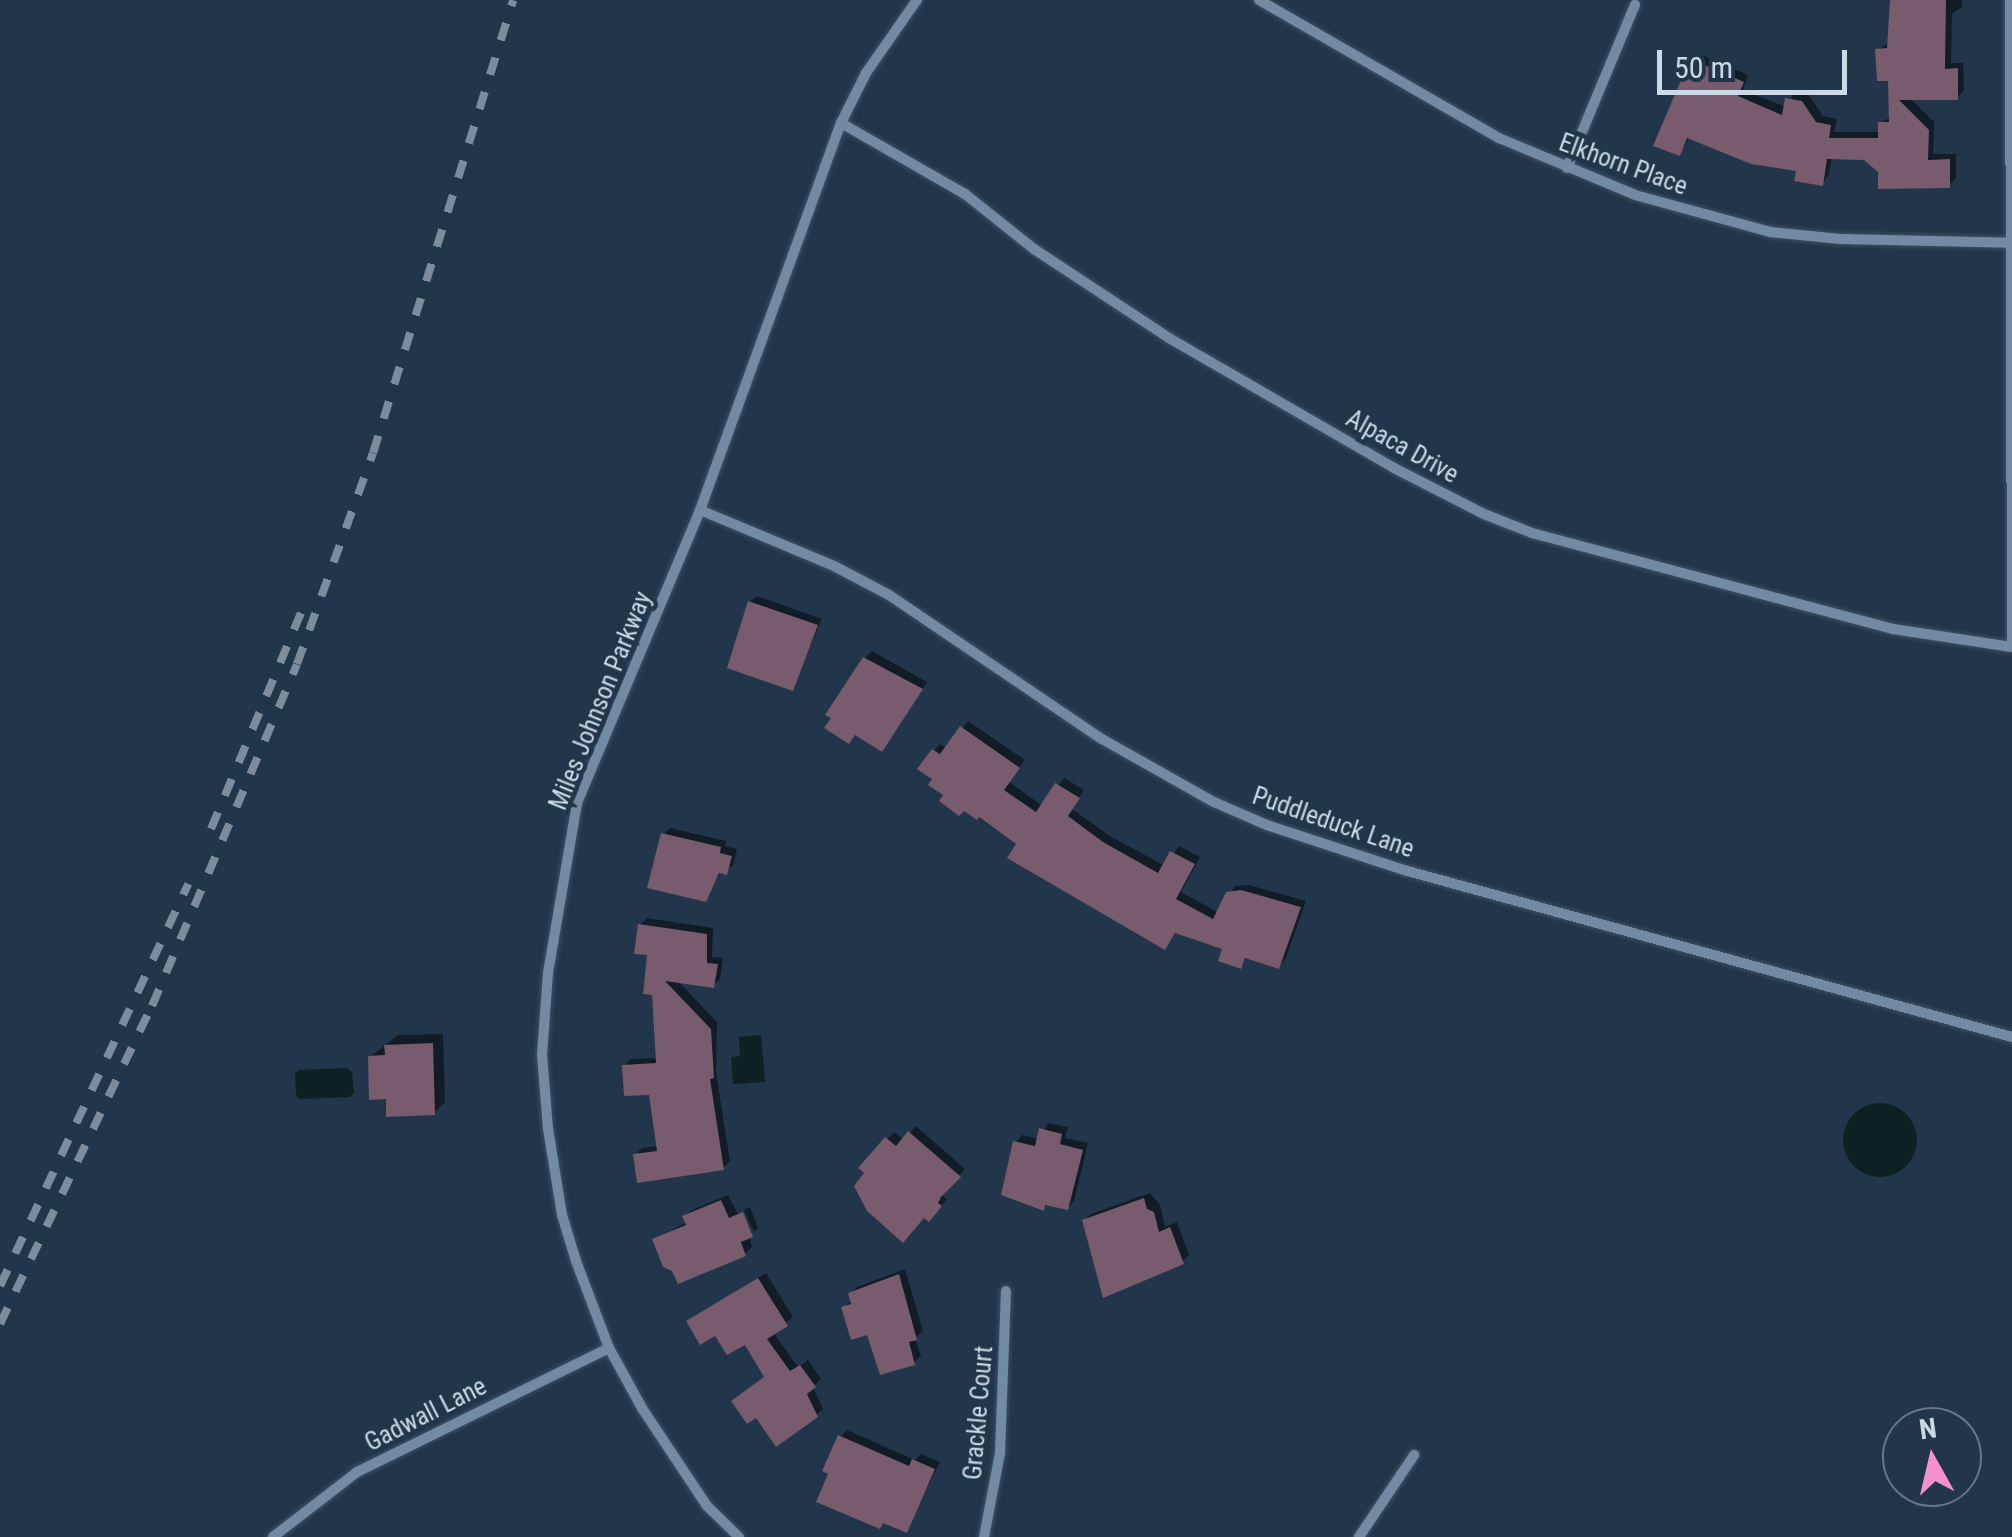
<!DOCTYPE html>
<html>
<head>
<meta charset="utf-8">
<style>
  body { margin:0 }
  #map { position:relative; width:2012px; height:1537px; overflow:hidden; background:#21364a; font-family:"Roboto Condensed",sans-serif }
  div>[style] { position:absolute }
  .water>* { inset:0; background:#0e2021 }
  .round { border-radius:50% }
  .shadow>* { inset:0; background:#0007 }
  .building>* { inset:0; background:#785b6c }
  .roads { filter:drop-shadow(0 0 2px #3f5163) drop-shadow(0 0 2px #3f5163) }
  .minor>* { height:10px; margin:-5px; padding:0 5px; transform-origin:5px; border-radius:5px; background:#728aa2 }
  .rail>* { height:8px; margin-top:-4px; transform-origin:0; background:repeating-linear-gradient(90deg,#7c8c9d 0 18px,transparent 0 36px) }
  span { translate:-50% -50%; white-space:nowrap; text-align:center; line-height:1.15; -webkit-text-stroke:9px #21364a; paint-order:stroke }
  .street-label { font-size:25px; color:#cbd8e5 }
  .north { position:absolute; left:1882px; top:1407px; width:100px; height:100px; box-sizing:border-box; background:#21364a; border:2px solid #657788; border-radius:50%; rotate:352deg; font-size:28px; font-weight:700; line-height:40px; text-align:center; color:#cbd8e5 }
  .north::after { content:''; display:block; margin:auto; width:35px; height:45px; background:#f690cf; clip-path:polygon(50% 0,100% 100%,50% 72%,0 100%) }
  .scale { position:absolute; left:1657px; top:50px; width:190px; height:45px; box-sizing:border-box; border:5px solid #cbd8e5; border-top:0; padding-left:12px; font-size:30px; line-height:35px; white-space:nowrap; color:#cbd8e5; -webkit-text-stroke:8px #21364a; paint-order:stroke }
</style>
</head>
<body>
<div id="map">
  <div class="water">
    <i style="clip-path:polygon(761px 1035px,765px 1082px,733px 1084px,731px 1057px,740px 1056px,739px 1037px)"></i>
    <i style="clip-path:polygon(347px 1068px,352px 1072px,354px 1093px,350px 1097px,300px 1099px,296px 1095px,295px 1073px,299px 1070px)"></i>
    <i class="round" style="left:1843px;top:1103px;width:74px;height:74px"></i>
  </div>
  <div class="shadow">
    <i style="clip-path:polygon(1893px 0,1962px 0,1962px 7px,1952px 14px,1951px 63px,1963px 63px,1964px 91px,1957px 97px,1909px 97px,1934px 122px,1933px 154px,1956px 154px,1956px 178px,1949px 185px,1880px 171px,1865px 157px,1832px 157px,1828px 176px,1822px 183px,1798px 169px,1690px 137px,1679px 154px,1692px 61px,1699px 54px,1748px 75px,1743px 90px,1786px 107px,1794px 93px,1809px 95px,1823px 116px,1837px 119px,1834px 132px,1880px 132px,1880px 123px,1891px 117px,1890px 78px,1878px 50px,1889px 43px)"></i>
    <i style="clip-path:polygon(757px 596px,822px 619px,792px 688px,750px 602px)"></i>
    <i style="clip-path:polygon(872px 651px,927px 682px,888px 742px,857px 733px,865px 658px)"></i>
    <i style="clip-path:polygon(968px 721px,1025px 760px,1009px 782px,1043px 806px,1064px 778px,1084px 790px,1072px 809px,1110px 836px,1165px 866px,1179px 846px,1200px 857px,1181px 892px,1219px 913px,1235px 886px,1249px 885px,1306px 901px,1285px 960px,1278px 966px,1248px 956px,1240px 966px,1225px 948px,1177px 931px,1165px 947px,946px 795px,936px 778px,934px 751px,940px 744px,947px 748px)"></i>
    <i style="clip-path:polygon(670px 828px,726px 841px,725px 846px,737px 849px,733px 866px,721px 871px,705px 900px,663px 835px)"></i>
    <i style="clip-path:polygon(647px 918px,713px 928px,712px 957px,723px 958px,720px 979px,713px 986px,677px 980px,717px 1022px,716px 1073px,730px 1161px,723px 1168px,635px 1155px,642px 1148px,659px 1146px,651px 1092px,624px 1066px,631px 1059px,658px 1058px,650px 953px,640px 925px)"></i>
    <i style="clip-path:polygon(443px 1034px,445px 1102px,434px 1113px,388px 1097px,370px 1057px,398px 1035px)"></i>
    <i style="clip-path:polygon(1048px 1123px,1068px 1127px,1065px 1138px,1088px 1143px,1074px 1201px,1068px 1208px,1048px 1203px,1043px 1208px,1016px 1142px,1022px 1135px,1039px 1139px)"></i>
    <i style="clip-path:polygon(916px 1126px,965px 1169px,947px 1188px,942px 1195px,947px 1199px,936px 1212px,924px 1215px,903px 1239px,860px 1197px,868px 1173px,862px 1167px,894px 1132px,904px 1140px)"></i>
    <i style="clip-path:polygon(1150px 1193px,1160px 1205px,1165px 1227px,1177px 1222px,1189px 1255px,1182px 1262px,1084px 1221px,1091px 1214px)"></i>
    <i style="clip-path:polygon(728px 1195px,749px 1235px,752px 1247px,745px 1254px,655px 1239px,687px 1222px,685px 1216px,692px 1210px)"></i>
    <i style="clip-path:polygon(750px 1207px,758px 1228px,754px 1232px,744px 1210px)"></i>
    <i style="clip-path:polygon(905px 1269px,923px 1331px,915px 1338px,921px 1356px,914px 1362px,843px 1308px,852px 1301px,850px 1294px,857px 1287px)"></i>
    <i style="clip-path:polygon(766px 1273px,793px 1317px,773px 1332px,798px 1367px,808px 1360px,821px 1379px,813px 1387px,823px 1409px,816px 1415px,766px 1376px,746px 1342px,689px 1321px)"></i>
    <i style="clip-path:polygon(847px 1430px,915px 1460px,921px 1454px,940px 1462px,906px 1530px,832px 1472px,841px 1437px)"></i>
  </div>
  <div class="building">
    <i style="clip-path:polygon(1890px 0,1946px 0,1945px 69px,1958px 68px,1958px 100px,1899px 100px,1929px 130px,1928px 160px,1950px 159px,1950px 188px,1878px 189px,1878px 172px,1864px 160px,1827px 159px,1823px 186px,1794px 181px,1796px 171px,1751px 164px,1687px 138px,1680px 156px,1653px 146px,1690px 59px,1744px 82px,1738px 96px,1782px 115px,1785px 98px,1802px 101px,1816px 122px,1831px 125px,1829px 138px,1878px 138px,1878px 122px,1889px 122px,1888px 81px,1877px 81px,1875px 49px,1887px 48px)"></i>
    <i style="clip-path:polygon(748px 601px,818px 625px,793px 691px,727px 668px)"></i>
    <i style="clip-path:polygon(863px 657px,923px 689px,882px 752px,855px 735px,849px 744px,824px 728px,831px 718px,825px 715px)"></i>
    <i style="clip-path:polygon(960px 726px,1020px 768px,1004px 790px,1036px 812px,1055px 783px,1080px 798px,1068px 816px,1103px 842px,1158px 873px,1170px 851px,1195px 864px,1176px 899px,1213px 919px,1226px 892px,1241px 890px,1301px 907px,1279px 969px,1245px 958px,1241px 969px,1218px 961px,1222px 949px,1175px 933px,1165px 950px,1007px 858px,1016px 844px,979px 817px,977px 820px,964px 811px,959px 816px,939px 801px,943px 795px,928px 785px,932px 779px,917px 769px,932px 749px,940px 754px)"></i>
    <i style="clip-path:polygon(661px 833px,721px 847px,720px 853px,732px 856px,727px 875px,719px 873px,706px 902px,647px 888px)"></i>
    <i style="clip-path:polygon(638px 924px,707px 934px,707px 963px,718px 964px,714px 988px,665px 981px,711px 1029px,714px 1078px,710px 1079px,724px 1170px,637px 1183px,633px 1154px,657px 1151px,649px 1095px,624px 1096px,622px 1065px,656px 1063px,652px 995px,643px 994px,647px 955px,634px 954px)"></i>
    <i style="clip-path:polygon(433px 1043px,435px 1115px,386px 1117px,386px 1099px,369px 1100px,368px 1056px,385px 1055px,384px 1045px)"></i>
    <i style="clip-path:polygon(1039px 1128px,1062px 1134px,1060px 1144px,1083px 1150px,1068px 1210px,1045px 1205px,1044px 1211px,1001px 1195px,1013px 1141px,1035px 1146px)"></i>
    <i style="clip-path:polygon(908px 1131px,961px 1177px,941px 1197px,938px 1203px,942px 1206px,929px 1222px,924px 1218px,903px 1243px,867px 1211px,854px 1186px,864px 1173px,858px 1168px,885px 1137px,896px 1146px)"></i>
    <i style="clip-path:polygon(1144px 1198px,1147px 1209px,1154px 1212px,1159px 1232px,1170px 1227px,1184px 1264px,1103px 1298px,1082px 1220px)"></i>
    <i style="clip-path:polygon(721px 1200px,729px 1218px,743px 1212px,753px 1237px,741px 1242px,746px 1256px,678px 1284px,672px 1271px,663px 1267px,652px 1239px,686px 1225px,682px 1216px)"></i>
    <i style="clip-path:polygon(899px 1274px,917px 1340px,909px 1342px,915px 1365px,880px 1375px,867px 1335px,851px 1340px,841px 1307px,851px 1304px,848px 1293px)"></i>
    <i style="clip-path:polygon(758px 1278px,788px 1326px,767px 1339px,790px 1371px,800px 1365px,816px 1387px,807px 1394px,818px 1417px,776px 1447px,756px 1418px,747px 1424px,731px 1401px,764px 1377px,745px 1345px,727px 1355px,715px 1336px,700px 1345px,686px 1321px)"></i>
    <i style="clip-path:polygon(838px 1435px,909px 1466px,912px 1459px,935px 1469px,907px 1533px,883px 1523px,880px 1529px,816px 1502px,828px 1474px,822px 1471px)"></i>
  </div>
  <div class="roads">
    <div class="minor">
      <i style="left:1259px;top:0;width:277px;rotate:29.9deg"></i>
      <i style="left:1499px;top:138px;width:147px;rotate:22.7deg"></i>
      <i style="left:1635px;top:195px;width:140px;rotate:15.3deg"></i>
      <i style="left:1770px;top:232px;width:71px;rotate:5.6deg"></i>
      <i style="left:1841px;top:239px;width:170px;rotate:1.3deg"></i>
      <i style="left:2010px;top:0;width:647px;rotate:89.82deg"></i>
      <i style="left:841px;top:123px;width:143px;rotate:29.8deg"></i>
      <i style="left:965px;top:194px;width:88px;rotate:38.6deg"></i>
      <i style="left:1034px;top:249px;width:162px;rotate:33.4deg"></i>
      <i style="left:1169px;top:338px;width:260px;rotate:30deg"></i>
      <i style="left:1394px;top:468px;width:101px;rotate:27.1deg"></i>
      <i style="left:1484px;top:514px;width:52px;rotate:21.6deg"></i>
      <i style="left:1532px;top:533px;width:374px;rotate:14.9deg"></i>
      <i style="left:1893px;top:629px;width:120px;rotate:8.6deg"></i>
      <i style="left:1567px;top:168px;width:177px;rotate:-67.4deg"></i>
      <i style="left:700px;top:510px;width:147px;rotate:22.7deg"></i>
      <i style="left:836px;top:567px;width:60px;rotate:27.8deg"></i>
      <i style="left:889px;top:595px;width:257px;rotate:34.1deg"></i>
      <i style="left:1102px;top:739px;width:129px;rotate:29.4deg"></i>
      <i style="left:1214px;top:802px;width:58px;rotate:23.5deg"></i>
      <i style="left:1267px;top:825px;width:144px;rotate:18.2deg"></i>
      <i style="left:1404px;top:870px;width:631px;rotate:15.36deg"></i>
      <i style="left:273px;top:1537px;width:106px;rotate:-37.7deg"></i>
      <i style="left:357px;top:1472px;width:281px;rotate:-26.2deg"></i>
      <i style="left:739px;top:1537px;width:45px;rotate:-135.9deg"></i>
      <i style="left:707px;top:1506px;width:118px;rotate:-123.6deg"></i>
      <i style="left:642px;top:1408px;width:68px;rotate:-118.8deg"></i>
      <i style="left:609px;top:1348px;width:93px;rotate:-110.8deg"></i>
      <i style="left:576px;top:1261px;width:48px;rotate:-106.9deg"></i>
      <i style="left:562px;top:1215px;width:87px;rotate:-99.2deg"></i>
      <i style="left:548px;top:1129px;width:74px;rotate:-94.6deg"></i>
      <i style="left:542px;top:1055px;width:82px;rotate:-85.8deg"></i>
      <i style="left:548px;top:973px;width:172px;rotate:-80.3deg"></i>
      <i style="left:577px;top:803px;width:318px;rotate:-67.2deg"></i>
      <i style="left:700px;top:510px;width:412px;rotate:-70deg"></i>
      <i style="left:841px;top:123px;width:56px;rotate:-63.4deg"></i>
      <i style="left:866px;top:73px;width:89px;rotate:-55.1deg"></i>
      <i style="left:984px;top:1537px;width:86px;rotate:-79.2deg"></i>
      <i style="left:1000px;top:1453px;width:162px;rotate:-87.9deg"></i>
      <i style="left:1359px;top:1537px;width:99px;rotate:-56.1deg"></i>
    </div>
  </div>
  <div class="rail">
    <i style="left:211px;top:829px;width:245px;rotate:-67.4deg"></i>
    <i style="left:0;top:1286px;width:444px;rotate:-64.9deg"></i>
    <i style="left:0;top:1324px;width:352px;rotate:-64.5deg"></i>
    <i style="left:152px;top:1006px;width:371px;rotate:-67deg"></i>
    <i style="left:297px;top:664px;width:224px;rotate:-70.2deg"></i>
    <i style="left:373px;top:453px;width:474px;rotate:-72.8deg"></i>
  </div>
  <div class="street-label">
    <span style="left:1623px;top:165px;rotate:20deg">Elkhorn Place</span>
    <span style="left:1402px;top:447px;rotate:29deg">Alpaca Drive</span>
    <span style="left:601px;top:701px;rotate:-68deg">Miles Johnson Parkway</span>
    <span style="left:1333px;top:823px;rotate:19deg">Puddleduck Lane</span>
    <span style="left:979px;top:1413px;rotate:-85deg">Grackle Court</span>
    <span style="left:426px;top:1415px;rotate:-27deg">Gadwall Lane</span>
  </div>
  <div class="north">N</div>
  <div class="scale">50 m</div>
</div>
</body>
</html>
